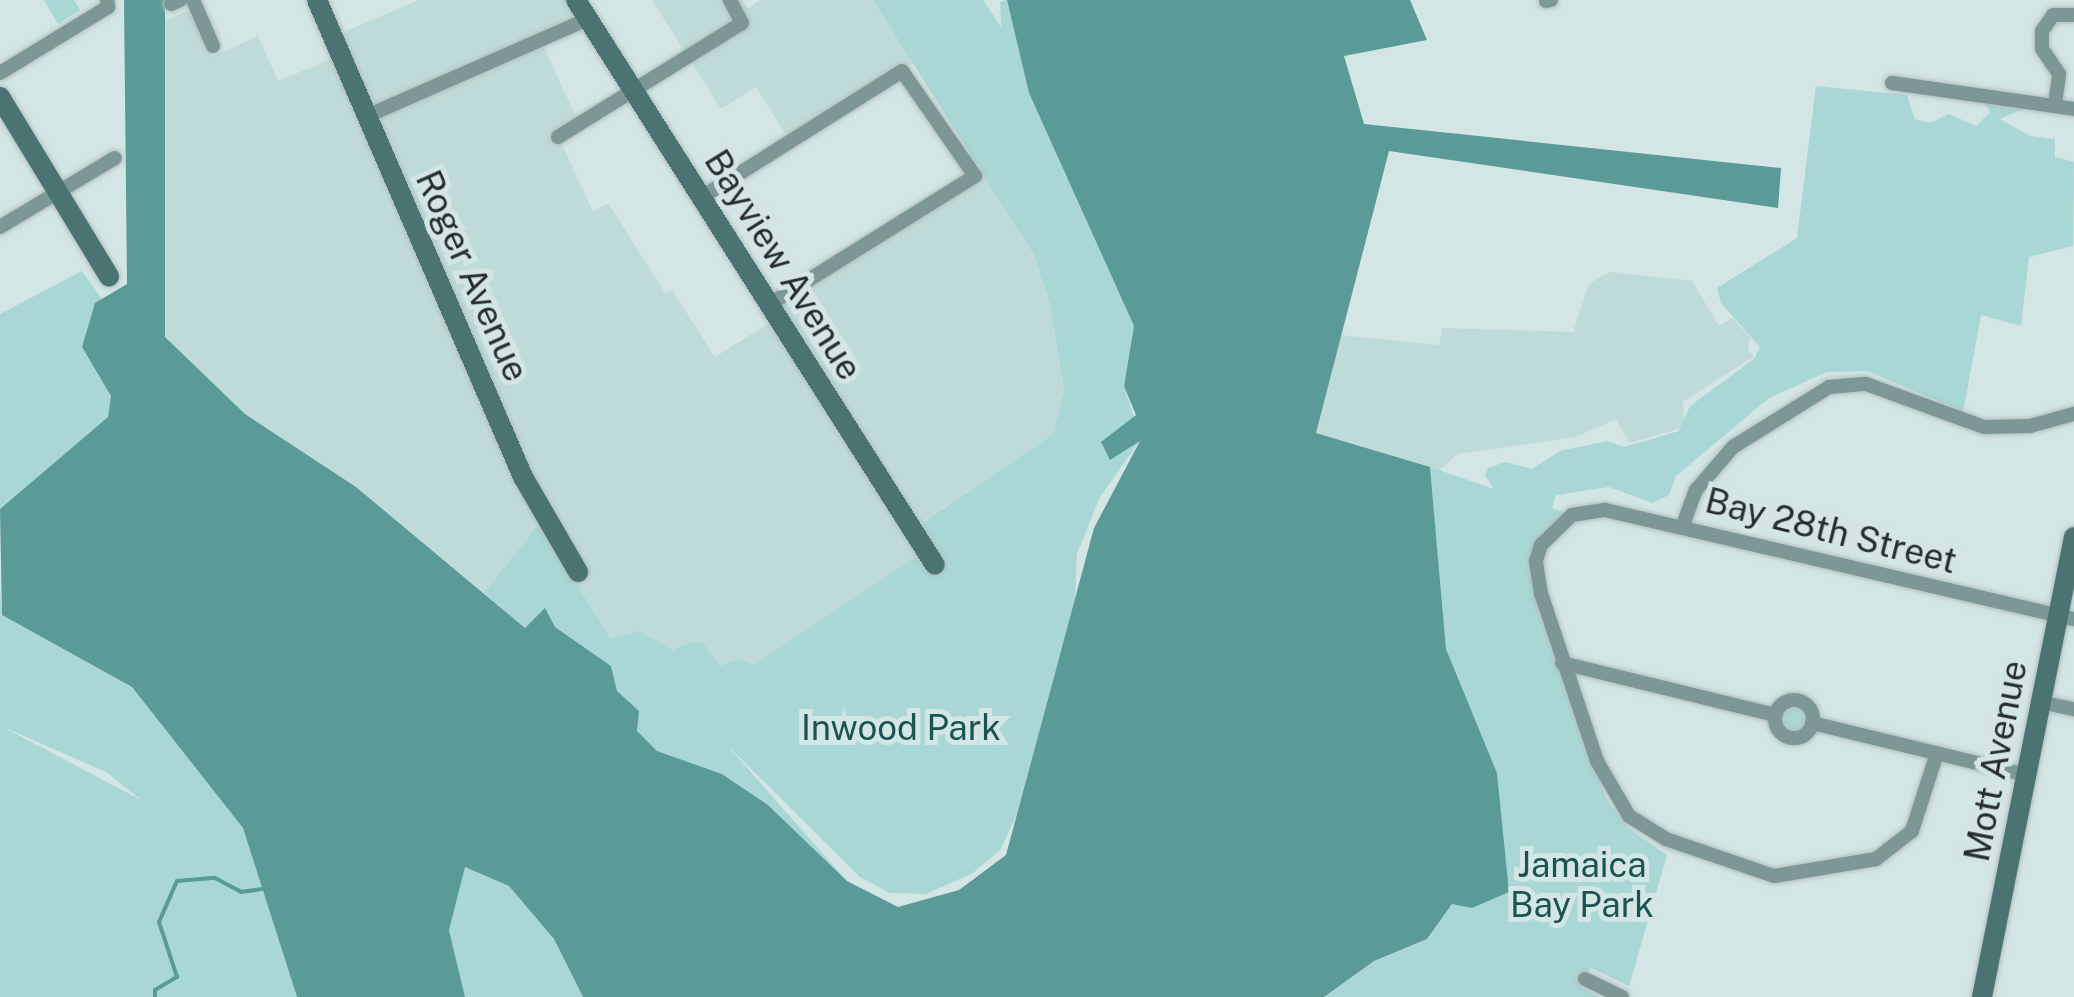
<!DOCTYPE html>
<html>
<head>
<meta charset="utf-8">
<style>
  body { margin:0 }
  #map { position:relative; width:2074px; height:997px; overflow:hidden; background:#d3e5e4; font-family:"Public Sans",sans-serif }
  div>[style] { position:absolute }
  .built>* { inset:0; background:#bfdbd9 }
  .green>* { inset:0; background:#a9d7d5 }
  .round { border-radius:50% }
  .water>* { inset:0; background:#5a9a97 }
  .stream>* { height:4px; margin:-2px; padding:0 2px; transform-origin:2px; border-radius:2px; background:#5a9a97 }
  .roads { filter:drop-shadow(0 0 2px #b0c0bf) drop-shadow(0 0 2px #b0c0bf) }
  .street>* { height:14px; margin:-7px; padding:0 7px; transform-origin:7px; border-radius:7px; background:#7d9796 }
  .street>.ring { margin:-7px; padding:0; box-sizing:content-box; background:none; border:14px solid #7d9796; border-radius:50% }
  .secondary>* { height:20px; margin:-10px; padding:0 10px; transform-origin:10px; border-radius:10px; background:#4b7371 }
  span { translate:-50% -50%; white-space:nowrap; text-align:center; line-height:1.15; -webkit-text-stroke:10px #d3e5e4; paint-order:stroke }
  .street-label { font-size:35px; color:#262d2d }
  .park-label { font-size:35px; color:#1b5352 }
</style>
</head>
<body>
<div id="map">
  <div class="built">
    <i style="clip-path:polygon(419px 0,578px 0,591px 19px,541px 41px,580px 126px,560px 140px,593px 212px,608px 203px,665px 293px,672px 290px,715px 357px,779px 317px,772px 306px,983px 172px,1034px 255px,1050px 303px,1064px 391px,1053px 434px,910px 530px,923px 552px,753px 666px,720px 666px,704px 644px,693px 641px,673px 651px,646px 634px,611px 639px,579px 588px,532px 538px,484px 593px,356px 487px,245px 414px,165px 337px,165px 21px,189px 10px,211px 57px,258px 36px,278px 81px,341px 55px,334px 36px)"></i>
    <i style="clip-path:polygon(652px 0,742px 0,748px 8px,760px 0,873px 0,913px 63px,789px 140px,756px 87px,721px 109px)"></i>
    <i style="clip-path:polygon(1609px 272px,1692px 281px,1719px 326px,1732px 318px,1750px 337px,1748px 351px,1754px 356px,1683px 402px,1685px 427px,1630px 443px,1616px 419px,1576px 437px,1458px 454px,1439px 470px,1316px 433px,1341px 335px,1439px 345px,1442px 328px,1573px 332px,1589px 284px)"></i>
  </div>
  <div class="green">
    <i style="clip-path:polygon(44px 0,74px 0,80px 10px,58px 24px)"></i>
    <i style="clip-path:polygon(873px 0,983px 0,1001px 27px,1000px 2px,1007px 0,1029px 93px,1134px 326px,1124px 386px,1141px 439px,1100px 497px,1077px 554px,1075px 598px,1017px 813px,1001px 849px,973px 873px,926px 894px,890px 893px,860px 877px,726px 744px,847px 881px,768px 805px,722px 774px,657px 751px,636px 731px,638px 711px,617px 691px,611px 666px,555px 627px,544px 609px,525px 628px,484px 593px,539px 524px,611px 639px,640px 631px,673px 650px,693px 641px,704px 644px,720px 666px,739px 659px,753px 665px,923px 552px,910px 531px,1053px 434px,1064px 391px,1050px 303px,1034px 255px)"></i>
    <i style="clip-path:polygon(1816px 86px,1907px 95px,1915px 119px,1930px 123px,1949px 114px,1976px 126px,1990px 112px,1983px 99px,2027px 107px,2000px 119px,2030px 136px,2055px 139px,2055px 157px,2074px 162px,2073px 246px,2029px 257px,2021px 326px,1981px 315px,1963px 412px,1868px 371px,1827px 372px,1769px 398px,1676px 476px,1669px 495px,1653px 503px,1609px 487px,1556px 495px,1552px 508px,1567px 513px,1531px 571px,1537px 606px,1606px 798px,1628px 828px,1667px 855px,1629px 986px,1591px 968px,1581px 987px,1600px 997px,1324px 997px,1374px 961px,1427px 939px,1453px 903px,1497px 773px,1446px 649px,1430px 467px,1494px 489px,1485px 476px,1488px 468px,1505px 462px,1532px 469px,1560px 451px,1607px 441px,1624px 447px,1679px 431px,1690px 406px,1754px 359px,1760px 347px,1721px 303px,1717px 288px,1797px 238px)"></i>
    <i style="clip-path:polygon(82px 271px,102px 299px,82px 347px,111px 396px,108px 417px,0 509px,0 314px)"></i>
    <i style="clip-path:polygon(evenodd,0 588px,2px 615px,132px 687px,243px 828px,297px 997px,0 997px,0 588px,1px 726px,106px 772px,140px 799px,139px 799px,1px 726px)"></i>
    <i class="round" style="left:1782px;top:708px;width:24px;height:24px"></i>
    <i style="clip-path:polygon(464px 866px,509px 886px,554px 939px,583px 997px,465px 997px,449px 930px)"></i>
  </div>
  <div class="water">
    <i style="clip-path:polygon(124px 0,165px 0,165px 337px,245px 414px,356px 487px,525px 628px,545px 608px,555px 627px,611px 666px,617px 691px,639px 711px,637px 731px,657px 751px,722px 774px,768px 805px,847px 881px,898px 907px,959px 890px,1006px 855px,1094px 528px,1140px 441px,1110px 460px,1101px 442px,1136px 415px,1124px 386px,1134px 326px,1029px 93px,1007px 0,1410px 0,1427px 40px,1344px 56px,1364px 124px,1781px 168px,1778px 208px,1389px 151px,1316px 433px,1430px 467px,1446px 649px,1497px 773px,1509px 892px,1472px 908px,1452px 904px,1427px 939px,1374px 961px,1324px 997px,583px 997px,554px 939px,509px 886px,465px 867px,449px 930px,465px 997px,297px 997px,243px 828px,132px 687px,2px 615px,0 509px,108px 417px,111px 396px,82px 347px,95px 303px,127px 284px)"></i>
  </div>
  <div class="stream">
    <i style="left:155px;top:997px;width:7px;rotate:-90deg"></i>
    <i style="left:155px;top:990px;width:26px;rotate:-31deg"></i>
    <i style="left:177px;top:977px;width:58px;rotate:-108.1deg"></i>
    <i style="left:159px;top:922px;width:45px;rotate:-66.3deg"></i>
    <i style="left:177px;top:881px;width:38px;rotate:-5deg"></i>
    <i style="left:215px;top:878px;width:30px;rotate:28deg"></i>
    <i style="left:241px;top:892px;width:21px;rotate:-8deg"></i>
  </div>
  <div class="roads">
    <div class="street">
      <i style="left:193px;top:0;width:50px;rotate:66.5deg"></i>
      <i style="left:1546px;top:1px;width:5px;rotate:-11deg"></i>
      <i style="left:171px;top:4px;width:10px;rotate:-24deg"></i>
      <i style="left:0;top:73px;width:127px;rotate:-31.4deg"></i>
      <i style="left:108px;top:7px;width:7px;rotate:-98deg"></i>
      <i style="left:1892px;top:83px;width:184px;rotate:8.1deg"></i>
      <i style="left:2055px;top:104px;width:30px;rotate:-82deg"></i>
      <i style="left:2059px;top:74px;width:30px;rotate:-124deg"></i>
      <i style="left:2042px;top:49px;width:18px;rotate:-90deg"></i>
      <i style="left:2042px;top:31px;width:19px;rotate:-55deg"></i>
      <i style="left:2053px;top:15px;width:21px"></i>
      <i style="left:367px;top:116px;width:241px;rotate:-23.7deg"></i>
      <i style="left:558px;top:137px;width:216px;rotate:-31.8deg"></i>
      <i style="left:742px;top:23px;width:26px;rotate:-118deg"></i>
      <i style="left:702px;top:197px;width:236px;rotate:-32.2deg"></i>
      <i style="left:902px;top:71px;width:128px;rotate:55.2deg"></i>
      <i style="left:975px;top:176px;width:242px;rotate:148deg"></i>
      <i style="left:0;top:227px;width:134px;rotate:-31deg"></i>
      <i style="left:1683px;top:525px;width:37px;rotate:-70deg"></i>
      <i style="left:1696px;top:490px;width:57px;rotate:-49.3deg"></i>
      <i style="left:1733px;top:447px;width:113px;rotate:-32deg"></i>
      <i style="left:1829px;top:387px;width:37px;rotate:-5deg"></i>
      <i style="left:1866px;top:384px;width:126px;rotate:20deg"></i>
      <i style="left:1984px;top:427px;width:46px;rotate:-1.2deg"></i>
      <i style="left:2030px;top:426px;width:46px;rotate:-15.3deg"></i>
      <i style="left:1562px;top:663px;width:220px;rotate:13.7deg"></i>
      <i class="ring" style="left:1775px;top:700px;width:24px;height:24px"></i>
      <i style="left:2040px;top:702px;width:35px;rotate:12deg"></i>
      <i style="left:1812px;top:723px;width:221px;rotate:13.6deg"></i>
      <i style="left:1937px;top:753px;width:82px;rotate:107.8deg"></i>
      <i style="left:1912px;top:831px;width:46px;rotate:142.1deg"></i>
      <i style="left:1876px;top:859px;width:103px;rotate:170.5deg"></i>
      <i style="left:1774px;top:876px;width:114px;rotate:-161.1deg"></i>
      <i style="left:1666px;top:839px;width:44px;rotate:-148.1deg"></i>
      <i style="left:1629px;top:816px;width:64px;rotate:-120.2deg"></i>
      <i style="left:1597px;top:761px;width:176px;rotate:-108.5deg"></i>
      <i style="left:1541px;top:594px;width:33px;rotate:-99deg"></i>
      <i style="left:1536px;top:561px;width:17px;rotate:-73deg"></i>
      <i style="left:1541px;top:545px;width:43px;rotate:-44.1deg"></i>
      <i style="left:1572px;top:515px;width:33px;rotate:-9deg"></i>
      <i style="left:1605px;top:510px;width:481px;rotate:13.1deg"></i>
      <i style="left:1585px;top:979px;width:41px;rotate:25.9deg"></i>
    </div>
    <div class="secondary">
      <i style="left:317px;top:0;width:520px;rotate:66.64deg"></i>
      <i style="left:523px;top:477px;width:110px;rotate:59.9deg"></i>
      <i style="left:576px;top:0;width:669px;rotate:57.57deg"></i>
      <i style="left:0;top:97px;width:210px;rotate:58.7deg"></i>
      <i style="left:1982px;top:997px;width:469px;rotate:-78.7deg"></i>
    </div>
  </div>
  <div class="street-label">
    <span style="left:783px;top:265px;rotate:58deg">Bayview Avenue</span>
    <span style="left:472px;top:276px;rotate:66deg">Roger Avenue</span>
    <span style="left:1831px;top:531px;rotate:14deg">Bay 28th Street</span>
    <span style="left:1996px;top:761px;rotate:-79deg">Mott Avenue</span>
  </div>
  <div class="park-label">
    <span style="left:901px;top:728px">Inwood Park</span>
    <span style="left:1582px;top:885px">Jamaica<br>Bay Park</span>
  </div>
</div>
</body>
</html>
